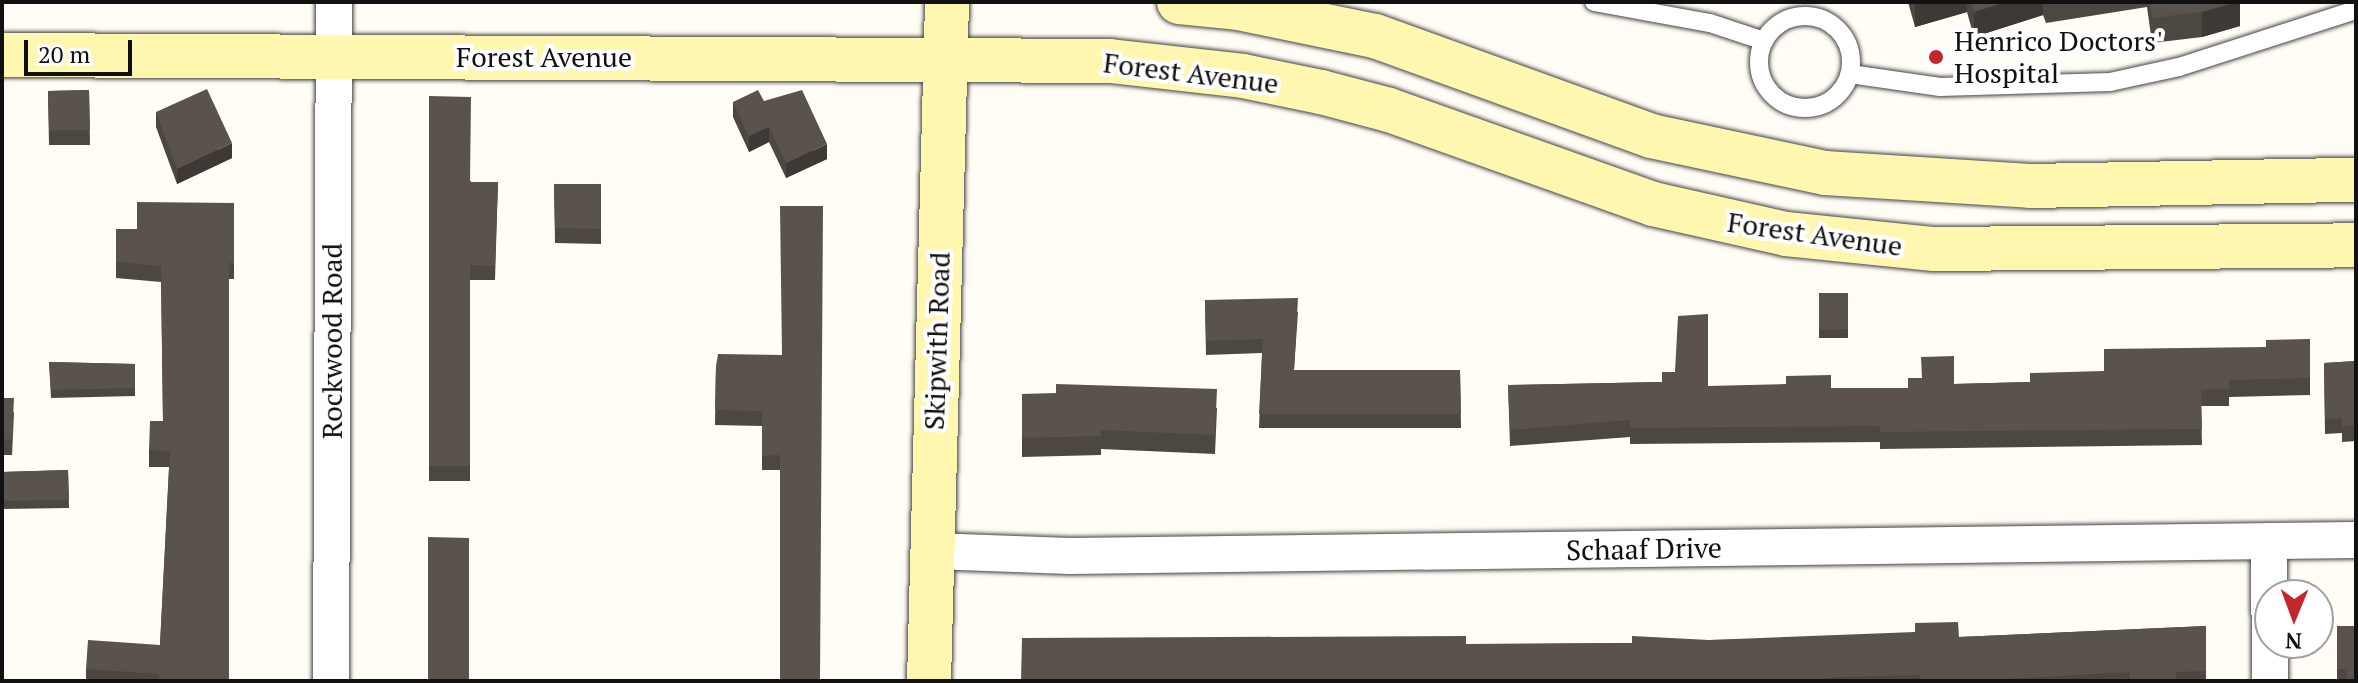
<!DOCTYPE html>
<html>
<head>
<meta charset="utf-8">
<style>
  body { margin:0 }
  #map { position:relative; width:2358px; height:683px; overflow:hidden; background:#fffdf5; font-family:"PT Serif",serif }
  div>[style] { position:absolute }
  .roads { filter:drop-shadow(0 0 2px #444) drop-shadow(0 0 2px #444) }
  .lane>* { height:18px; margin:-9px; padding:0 9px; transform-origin:9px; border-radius:9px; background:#fff }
  .lane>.ring { margin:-9px; padding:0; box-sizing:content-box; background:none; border:18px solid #fff; border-radius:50% }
  .street>* { height:36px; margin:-18px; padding:0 18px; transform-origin:18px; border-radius:18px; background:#fff }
  .secondary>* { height:44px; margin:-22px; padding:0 22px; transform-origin:22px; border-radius:22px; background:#fff6b0 }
  .wall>* { inset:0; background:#4d4742 }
  .shaded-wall>* { inset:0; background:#3f3936 }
  .building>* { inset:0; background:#5a524d }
  .dots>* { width:22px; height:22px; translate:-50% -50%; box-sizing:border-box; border:4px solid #fff; border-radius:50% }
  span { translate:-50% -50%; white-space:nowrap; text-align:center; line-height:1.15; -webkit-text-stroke:8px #fff; paint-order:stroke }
  .poi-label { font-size:28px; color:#111 }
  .left { translate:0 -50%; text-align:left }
  .street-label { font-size:28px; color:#111 }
  .frame { position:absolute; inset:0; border:4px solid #111; pointer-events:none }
  .north { position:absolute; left:2254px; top:579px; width:80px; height:80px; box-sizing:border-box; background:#fff; border:2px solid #a0a0a0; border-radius:50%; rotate:181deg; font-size:22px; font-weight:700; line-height:32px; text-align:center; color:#111 }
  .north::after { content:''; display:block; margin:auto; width:28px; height:36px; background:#c4262e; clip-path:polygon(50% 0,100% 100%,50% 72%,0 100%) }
  .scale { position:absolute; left:24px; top:40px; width:108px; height:36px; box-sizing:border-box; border:4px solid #111; border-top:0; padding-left:10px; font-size:24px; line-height:28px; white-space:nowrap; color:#111; -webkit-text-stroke:6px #fff; paint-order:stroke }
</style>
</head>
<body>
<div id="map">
  <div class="roads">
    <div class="lane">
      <i style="left:1594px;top:2px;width:118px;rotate:10.3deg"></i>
      <i style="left:1710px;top:23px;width:57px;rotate:18.4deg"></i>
      <i class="ring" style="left:1759px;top:16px;width:74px;height:74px"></i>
      <i style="left:1850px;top:74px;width:91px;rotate:8.2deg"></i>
      <i style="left:1940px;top:87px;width:170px;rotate:-1.7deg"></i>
      <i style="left:2110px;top:82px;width:71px;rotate:-12.3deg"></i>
      <i style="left:2179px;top:67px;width:186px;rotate:-17.9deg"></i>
    </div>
    <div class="street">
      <i style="left:2269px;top:541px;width:140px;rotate:89.6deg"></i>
      <i style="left:932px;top:551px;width:138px;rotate:2.1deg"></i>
      <i style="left:1070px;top:556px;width:1286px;rotate:-0.71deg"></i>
      <i style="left:331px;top:681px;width:679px;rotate:-89.75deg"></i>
    </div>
    <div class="secondary">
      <i style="left:1179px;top:2px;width:59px;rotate:5.8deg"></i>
      <i style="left:1238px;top:8px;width:140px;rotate:11.6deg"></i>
      <i style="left:1375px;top:36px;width:294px;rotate:19.9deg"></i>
      <i style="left:1651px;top:136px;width:178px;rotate:12deg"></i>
      <i style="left:1825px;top:173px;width:205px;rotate:3.6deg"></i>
      <i style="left:2030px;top:186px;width:326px;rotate:-1.1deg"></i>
      <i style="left:2px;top:55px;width:1108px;rotate:0.31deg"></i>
      <i style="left:1110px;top:61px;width:134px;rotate:6.4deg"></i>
      <i style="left:1243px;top:76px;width:80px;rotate:11.6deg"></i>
      <i style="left:1321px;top:92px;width:70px;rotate:14.8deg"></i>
      <i style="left:1389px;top:110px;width:280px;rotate:19.6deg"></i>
      <i style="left:1653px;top:204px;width:136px;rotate:12.7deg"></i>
      <i style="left:1786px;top:234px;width:149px;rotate:5.8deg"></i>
      <i style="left:1934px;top:249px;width:422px;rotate:-0.5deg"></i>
      <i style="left:929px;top:681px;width:679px;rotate:-88.48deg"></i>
    </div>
  </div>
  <div class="wall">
    <i style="clip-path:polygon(1908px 2px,2240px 2px,2240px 26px,2202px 37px,2152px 43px,2147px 7px,2046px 23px,2043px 15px,1974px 37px,1967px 12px,1915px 27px)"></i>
    <i style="clip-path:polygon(89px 90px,90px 145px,49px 145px,48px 91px)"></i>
    <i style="clip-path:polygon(429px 96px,471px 182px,498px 182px,495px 280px,470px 280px,470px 481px,429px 481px)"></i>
    <i style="clip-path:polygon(733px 102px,827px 159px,786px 178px,769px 142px,749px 152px,733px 117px)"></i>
    <i style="clip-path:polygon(156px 112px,232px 158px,177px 184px,156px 127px)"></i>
    <i style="clip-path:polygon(554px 184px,601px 184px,601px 244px,555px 243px)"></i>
    <i style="clip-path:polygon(234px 203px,234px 279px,229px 279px,229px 681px,86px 681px,86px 669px,160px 645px,169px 467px,149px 467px,149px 450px,163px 421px,161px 282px,116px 278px,116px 229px,137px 229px)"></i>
    <i style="clip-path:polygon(823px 206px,780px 470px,762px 470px,762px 426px,715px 425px,716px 366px,782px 355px)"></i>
    <i style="clip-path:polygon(1819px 293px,1848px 293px,1848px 338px,1819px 338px)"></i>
    <i style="clip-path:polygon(1205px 300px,1298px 312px,1294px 370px,1460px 370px,1461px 428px,1259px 428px,1262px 353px,1206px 355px)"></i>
    <i style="clip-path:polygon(2310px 339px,2310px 395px,2229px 397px,2229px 406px,2201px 406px,2202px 445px,1880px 449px,1880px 442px,1630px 444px,1630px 437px,1510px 446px,1508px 385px,1662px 382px,1708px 386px,1831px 388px,1908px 388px,1954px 384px,2030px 382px,2266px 347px)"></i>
    <i style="clip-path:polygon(2356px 361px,2356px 441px,2342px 442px,2342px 433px,2325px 434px,2324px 363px)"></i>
    <i style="clip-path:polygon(49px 362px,135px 364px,135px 396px,51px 398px)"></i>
    <i style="clip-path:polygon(1022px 394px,1217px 408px,1215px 454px,1101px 449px,1101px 455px,1022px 457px)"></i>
    <i style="clip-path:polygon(2px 398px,14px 413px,12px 455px,2px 455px)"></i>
    <i style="clip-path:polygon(68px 470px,69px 508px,2px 509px,2px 472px)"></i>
    <i style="clip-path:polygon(2206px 626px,2206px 681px,1021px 681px,1466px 644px,1632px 643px,1709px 640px,1959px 637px)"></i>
    <i style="clip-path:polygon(2337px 626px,2356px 681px,2337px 681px)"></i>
  </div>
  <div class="shaded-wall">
    <i style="clip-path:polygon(1915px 2px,1967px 2px,1967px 12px,1915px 27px)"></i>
    <i style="clip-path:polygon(2006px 2px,2043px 2px,2043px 15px,1974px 37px,1974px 12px)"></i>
    <i style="clip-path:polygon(2237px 2px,2240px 2px,2240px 26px,2202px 37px,2202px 12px)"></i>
    <i style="clip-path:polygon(769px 127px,769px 142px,749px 152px,749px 136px)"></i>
    <i style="clip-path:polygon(232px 143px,232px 158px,177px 184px,177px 169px)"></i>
    <i style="clip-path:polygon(827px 144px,827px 159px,786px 178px,786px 163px)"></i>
  </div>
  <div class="building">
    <i style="clip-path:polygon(1971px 2px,2006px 2px,1974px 12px)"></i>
    <i style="clip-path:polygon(2150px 2px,2237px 2px,2202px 12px,2152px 18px)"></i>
    <i style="clip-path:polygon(207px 89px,232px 143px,177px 169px,156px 112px)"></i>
    <i style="clip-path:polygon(89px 90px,90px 130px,49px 130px,48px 91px)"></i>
    <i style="clip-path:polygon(758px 90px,764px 101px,802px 90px,827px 144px,786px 163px,769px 127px,749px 136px,733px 102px)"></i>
    <i style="clip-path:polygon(429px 96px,471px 97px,470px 182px,498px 182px,495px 266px,470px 265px,470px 466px,429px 466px)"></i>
    <i style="clip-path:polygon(554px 184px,601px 184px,601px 229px,555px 228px)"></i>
    <i style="clip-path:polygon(137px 202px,234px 203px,234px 263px,229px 263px,229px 681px,159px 681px,159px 674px,86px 669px,88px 640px,160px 645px,170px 451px,149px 450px,150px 421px,163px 421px,161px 266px,116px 262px,116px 229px,137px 229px)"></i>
    <i style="clip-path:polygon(780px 206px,823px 206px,820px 681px,780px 681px,780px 455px,762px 456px,762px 411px,715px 410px,716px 366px,718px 354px,782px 355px)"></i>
    <i style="clip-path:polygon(1819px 293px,1848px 293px,1848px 329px,1819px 330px)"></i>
    <i style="clip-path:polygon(1298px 298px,1294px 370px,1460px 370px,1461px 414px,1259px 414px,1263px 339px,1206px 341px,1205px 300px)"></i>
    <i style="clip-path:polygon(1708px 314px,1708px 386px,1786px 384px,1786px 376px,1831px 375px,1831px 388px,1908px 388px,1908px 378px,1922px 378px,1921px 357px,1954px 356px,1954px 384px,2030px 382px,2030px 373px,2104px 371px,2104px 349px,2266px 347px,2266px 340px,2310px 339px,2310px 378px,2229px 380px,2229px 389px,2201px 390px,2202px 429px,1880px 432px,1880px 426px,1630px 428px,1630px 420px,1510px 430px,1508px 385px,1662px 382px,1662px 372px,1675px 372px,1678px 316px)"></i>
    <i style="clip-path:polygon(2356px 361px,2356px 425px,2342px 427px,2342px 418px,2325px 419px,2324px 363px)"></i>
    <i style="clip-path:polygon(49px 362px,135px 364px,135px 388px,51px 390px)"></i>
    <i style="clip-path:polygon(1056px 384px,1217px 389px,1215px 435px,1101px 430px,1101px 436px,1022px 438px,1022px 394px,1056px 393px)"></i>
    <i style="clip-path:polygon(2px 398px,14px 398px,12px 440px,2px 439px)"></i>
    <i style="clip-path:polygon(68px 470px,69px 500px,2px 501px,2px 472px)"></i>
    <i style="clip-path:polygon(428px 537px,469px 538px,469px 681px,428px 681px)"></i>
    <i style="clip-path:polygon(1958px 622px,1959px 637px,2206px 626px,2206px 671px,2176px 672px,2176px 681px,2130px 681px,2130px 672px,1968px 681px,1920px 681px,1920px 675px,1835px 677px,1805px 681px,1021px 681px,1022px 638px,1466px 636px,1466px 644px,1632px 643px,1632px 636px,1709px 640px,1915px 632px,1915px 623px)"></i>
    <i style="clip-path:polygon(2337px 626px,2356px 626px,2356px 681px,2347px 681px,2347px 669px,2337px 669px)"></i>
  </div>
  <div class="dots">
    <i style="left:1936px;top:57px;background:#c4262e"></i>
  </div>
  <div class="poi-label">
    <span class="left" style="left:1954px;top:57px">Henrico Doctors'<br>Hospital</span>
  </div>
  <div class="street-label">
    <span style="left:544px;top:57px">Forest Avenue</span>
    <span style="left:1191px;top:73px;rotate:7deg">Forest Avenue</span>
    <span style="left:1815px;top:234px;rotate:8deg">Forest Avenue</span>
    <span style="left:332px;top:341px;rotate:-90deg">Rockwood Road</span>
    <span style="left:937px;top:341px;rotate:-88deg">Skipwith Road</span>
    <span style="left:1644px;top:549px;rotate:-1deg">Schaaf Drive</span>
  </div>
  <div class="frame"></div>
  <div class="north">N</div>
  <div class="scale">20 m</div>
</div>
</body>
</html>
